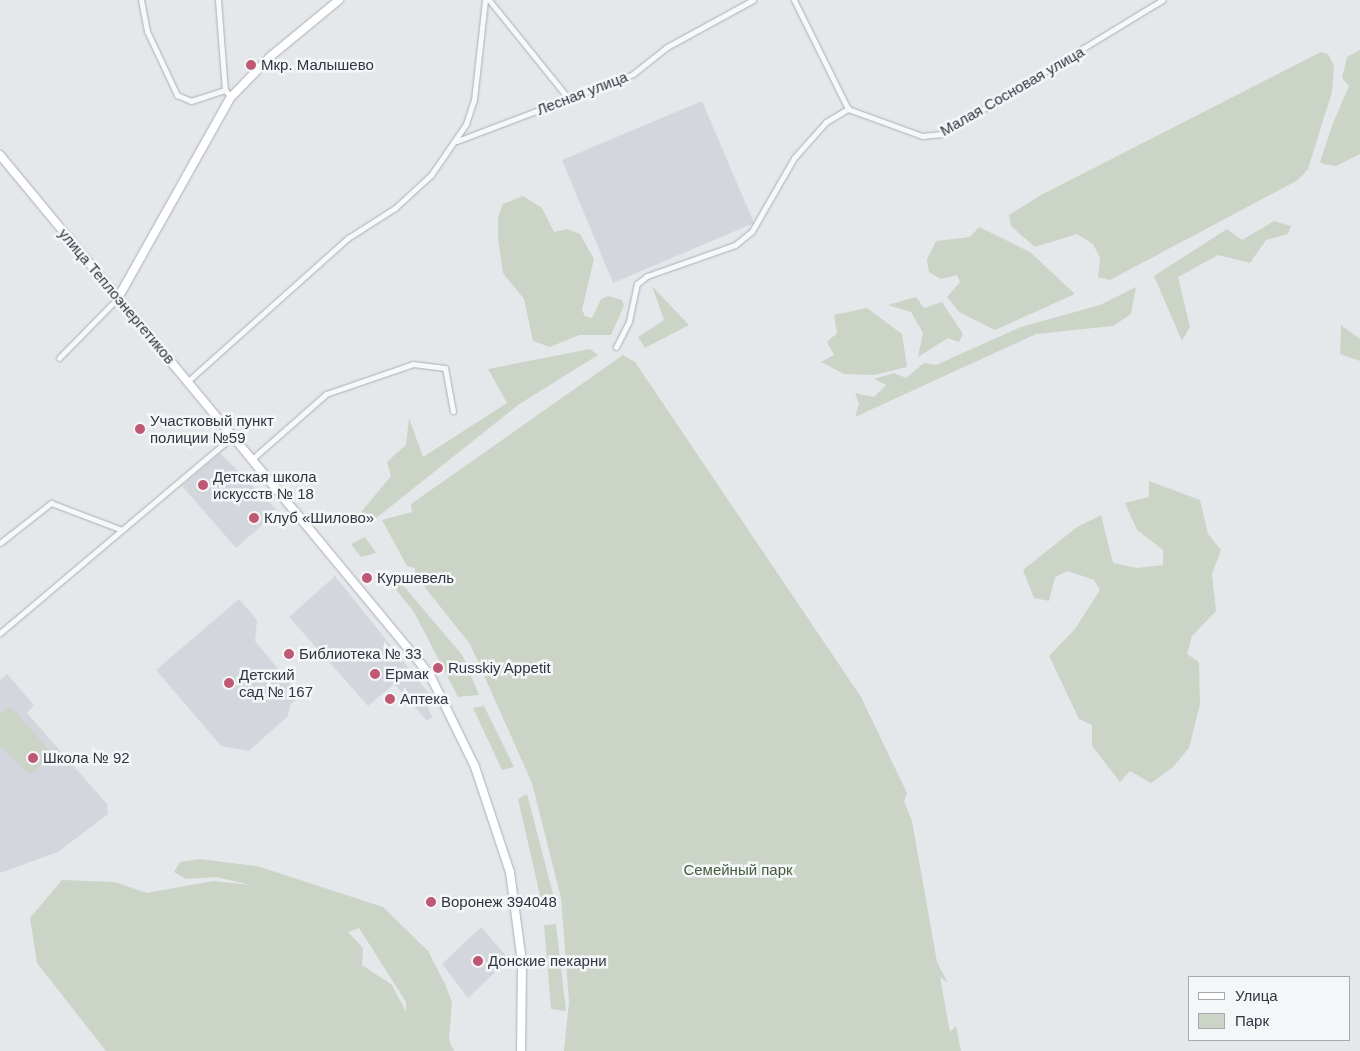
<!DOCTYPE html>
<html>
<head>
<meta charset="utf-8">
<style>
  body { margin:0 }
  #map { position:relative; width:1360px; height:1051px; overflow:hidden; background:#e5e8eb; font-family:Helvetica,sans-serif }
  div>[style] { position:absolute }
  .built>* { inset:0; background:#d3d7dd }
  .green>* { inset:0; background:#cbd4c7 }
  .roads { filter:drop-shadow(0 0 1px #aaafb5) drop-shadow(0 0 1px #aaafb5) }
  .street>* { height:5px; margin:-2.5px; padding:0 2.5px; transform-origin:2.5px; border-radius:2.5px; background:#f7f8f9 }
  .secondary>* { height:8px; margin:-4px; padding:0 4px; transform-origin:4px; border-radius:4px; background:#fff }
  .dots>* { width:14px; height:14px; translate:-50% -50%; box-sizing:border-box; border:2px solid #f4f6f8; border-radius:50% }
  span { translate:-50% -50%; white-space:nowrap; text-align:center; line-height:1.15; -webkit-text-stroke:5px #f4f6f8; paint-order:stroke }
  .poi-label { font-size:15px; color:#2e3742 }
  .left { translate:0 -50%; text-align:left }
  .street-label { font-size:15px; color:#2e3742 }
  .park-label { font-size:15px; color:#465c3d }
  .legend { position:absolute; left:1188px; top:976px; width:162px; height:65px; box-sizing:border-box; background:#f4f6f8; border:1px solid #a5aaaf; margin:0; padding:6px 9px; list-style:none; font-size:15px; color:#2e3742 }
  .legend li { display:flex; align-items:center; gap:10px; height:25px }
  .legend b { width:25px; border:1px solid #a5aaaf }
</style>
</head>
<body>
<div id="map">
  <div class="built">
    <i style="clip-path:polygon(702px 101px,754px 223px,613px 283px,562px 160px)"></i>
    <i style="clip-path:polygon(220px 453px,278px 511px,236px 548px,182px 486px)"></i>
    <i style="clip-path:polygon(335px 576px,435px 701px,428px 707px,432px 717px,427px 721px,394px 684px,368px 706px,289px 617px)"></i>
    <i style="clip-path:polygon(239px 599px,257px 620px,255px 641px,301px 696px,290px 705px,288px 716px,249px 751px,221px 746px,156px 670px)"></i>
    <i style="clip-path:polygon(7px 674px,34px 705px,27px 713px,107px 804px,108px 814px,58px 852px,0 873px,0 680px)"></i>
    <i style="clip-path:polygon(481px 927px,509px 959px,468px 998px,442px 964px)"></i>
  </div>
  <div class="green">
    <i style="clip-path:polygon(1360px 50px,1360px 154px,1336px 166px,1324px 164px,1320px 162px,1333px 123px,1349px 86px,1342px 78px,1347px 57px)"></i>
    <i style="clip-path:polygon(1321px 52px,1328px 54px,1334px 66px,1332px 92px,1308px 169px,1298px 180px,1110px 280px,1098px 277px,1100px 258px,1093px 244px,1077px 234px,1035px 247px,1011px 226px,1009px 215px,1041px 195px)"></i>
    <i style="clip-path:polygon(523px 196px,542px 208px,554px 232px,567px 229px,580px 234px,594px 259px,582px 310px,585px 316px,592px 318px,601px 299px,608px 296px,622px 300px,624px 306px,611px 335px,579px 335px,550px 347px,533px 341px,524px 299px,503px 273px,498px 238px,498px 217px,503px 204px)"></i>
    <i style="clip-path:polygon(1274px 221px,1291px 226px,1288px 234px,1266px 240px,1250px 263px,1218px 255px,1178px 277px,1190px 327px,1182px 341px,1154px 276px,1227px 229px,1242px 240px)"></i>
    <i style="clip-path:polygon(979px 227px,1030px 252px,1075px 294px,995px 330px,959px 312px,947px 297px,960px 282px,957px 275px,941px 279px,929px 272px,927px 260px,936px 241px,970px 237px)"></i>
    <i style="clip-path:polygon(652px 286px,689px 325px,645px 348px,638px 337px,664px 320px)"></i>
    <i style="clip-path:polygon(1136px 287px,1131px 314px,1113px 326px,1036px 334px,855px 417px,859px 404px,855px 393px,874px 397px,886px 385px,874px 379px,894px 373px,906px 378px,924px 363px,936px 365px,1021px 327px,1100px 305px)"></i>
    <i style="clip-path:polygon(916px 297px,924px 308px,942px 302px,963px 334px,959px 342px,948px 338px,918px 357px,923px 333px,911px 312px,888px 305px)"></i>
    <i style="clip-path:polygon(867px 308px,902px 334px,907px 367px,874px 375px,844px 374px,821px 362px,834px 355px,827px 342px,837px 333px,834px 315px)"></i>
    <i style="clip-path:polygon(1341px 325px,1360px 339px,1360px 361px,1340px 354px)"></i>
    <i style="clip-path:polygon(590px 349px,598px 355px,518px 405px,370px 523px,358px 516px,391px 476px,387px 462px,406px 445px,409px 418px,423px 457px,507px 403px,488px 369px)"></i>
    <i style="clip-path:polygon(623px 355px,635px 362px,861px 697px,907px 793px,904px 801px,912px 821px,937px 962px,948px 983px,940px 977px,950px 1032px,956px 1026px,961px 1051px,564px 1051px,569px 1002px,561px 898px,532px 783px,470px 644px,415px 575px,415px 568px,407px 566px,382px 520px,412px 512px,411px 504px)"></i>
    <i style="clip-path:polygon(1149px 481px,1200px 500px,1208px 534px,1221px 550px,1212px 574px,1216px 611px,1192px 636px,1187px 654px,1199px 662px,1200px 704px,1189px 748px,1172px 768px,1151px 783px,1130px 771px,1120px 782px,1092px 746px,1092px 725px,1079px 719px,1049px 656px,1075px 629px,1100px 590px,1094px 580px,1068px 571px,1055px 577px,1049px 601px,1034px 598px,1023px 570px,1077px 527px,1101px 515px,1113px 563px,1137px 568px,1163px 565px,1163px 550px,1137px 530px,1125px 503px,1149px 497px)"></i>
    <i style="clip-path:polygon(365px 537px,376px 553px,361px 557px,351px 544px)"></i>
    <i style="clip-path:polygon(396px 577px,463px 656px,479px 695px,458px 697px,414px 612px,390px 582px)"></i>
    <i style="clip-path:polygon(484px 706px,514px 767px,502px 770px,473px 708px)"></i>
    <i style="clip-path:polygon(7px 708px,13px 709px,53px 754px,30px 775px,0 745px,0 714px)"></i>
    <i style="clip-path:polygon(527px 794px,553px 894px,541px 900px,518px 799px)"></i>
    <i style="clip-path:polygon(evenodd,199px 859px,257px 866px,383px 907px,428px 951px,445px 984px,452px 1002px,449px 1040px,454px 1051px,106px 1051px,37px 963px,30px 918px,62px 880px,115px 882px,147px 893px,213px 881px,251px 885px,216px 877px,186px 879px,174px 872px,180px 862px,199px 859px,359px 928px,406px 1002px,406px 1012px,392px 985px,362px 965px,363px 948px,348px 932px,359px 928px)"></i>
    <i style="clip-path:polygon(556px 924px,566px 1011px,551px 1009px,544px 925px)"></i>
  </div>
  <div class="roads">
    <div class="street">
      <i style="left:141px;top:0;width:32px;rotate:79deg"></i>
      <i style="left:147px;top:31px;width:71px;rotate:64.9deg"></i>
      <i style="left:177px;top:95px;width:15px;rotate:23deg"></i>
      <i style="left:191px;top:101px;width:36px;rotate:-18deg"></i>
      <i style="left:225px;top:90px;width:9px;rotate:49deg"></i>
      <i style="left:218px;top:0;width:90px;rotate:85.6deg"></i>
      <i style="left:489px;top:0;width:126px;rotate:51.1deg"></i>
      <i style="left:794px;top:0;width:122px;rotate:63.6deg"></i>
      <i style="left:457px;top:141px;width:188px;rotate:-20.8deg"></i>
      <i style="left:633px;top:74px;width:43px;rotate:-38.5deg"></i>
      <i style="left:667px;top:47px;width:98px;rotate:-28.7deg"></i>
      <i style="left:616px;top:347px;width:29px;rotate:-63deg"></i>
      <i style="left:629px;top:321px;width:38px;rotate:-78deg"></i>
      <i style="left:637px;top:284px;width:13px;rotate:-39deg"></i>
      <i style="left:647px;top:276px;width:93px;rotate:-19.4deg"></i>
      <i style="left:735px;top:245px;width:22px;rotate:-39deg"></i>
      <i style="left:752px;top:231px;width:84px;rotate:-60.1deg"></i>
      <i style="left:794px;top:158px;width:48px;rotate:-48.4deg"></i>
      <i style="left:826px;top:122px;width:26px;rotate:-31deg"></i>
      <i style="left:848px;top:109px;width:79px;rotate:20deg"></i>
      <i style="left:922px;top:136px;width:20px;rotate:-6deg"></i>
      <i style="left:942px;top:134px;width:258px;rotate:-31.3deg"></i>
      <i style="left:59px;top:358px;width:84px;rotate:-45.5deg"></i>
      <i style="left:188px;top:381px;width:215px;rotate:-41.8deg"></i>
      <i style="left:348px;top:238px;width:56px;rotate:-32.6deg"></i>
      <i style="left:395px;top:208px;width:49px;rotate:-42.5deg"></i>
      <i style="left:431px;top:175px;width:62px;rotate:-55.5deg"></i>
      <i style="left:466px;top:124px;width:25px;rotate:-72deg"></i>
      <i style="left:474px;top:100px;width:101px;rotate:-83.7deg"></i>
      <i style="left:251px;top:460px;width:100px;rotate:-41.3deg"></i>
      <i style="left:326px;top:394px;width:92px;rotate:-19deg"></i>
      <i style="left:413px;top:364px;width:32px;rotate:7deg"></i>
      <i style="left:445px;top:368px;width:44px;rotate:79.5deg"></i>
      <i style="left:0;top:543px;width:65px;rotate:-38.1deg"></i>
      <i style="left:51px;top:503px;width:76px;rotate:20.8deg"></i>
      <i style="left:0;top:633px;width:304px;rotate:-40.2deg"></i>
    </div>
    <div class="secondary">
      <i style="left:0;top:155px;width:675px;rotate:50.41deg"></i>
      <i style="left:430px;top:675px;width:102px;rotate:63.9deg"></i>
      <i style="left:475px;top:767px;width:111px;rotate:71.6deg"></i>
      <i style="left:510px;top:872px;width:91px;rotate:82.4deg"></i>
      <i style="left:522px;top:962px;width:89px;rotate:90.6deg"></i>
      <i style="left:118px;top:298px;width:231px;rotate:-60.7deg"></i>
      <i style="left:231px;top:97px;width:57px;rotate:-45.7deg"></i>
      <i style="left:271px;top:56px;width:88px;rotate:-39.5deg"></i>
    </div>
  </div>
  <div class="dots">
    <i style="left:251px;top:65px;background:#c15873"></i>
    <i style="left:140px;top:429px;background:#c15873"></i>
    <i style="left:203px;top:485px;background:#c15873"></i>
    <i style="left:254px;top:518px;background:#c15873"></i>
    <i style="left:367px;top:578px;background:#c15873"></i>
    <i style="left:289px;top:654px;background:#c15873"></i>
    <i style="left:438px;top:668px;background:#c15873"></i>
    <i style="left:375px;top:674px;background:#c15873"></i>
    <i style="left:229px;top:683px;background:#c15873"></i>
    <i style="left:390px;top:699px;background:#c15873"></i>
    <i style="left:33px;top:758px;background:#c15873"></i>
    <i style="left:431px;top:902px;background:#c15873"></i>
    <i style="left:478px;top:961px;background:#c15873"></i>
  </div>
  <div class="poi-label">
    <span class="left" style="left:261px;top:65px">Мкр. Малышево</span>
    <span class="left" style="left:150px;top:429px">Участковый пункт<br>полиции №59</span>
    <span class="left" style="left:213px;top:485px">Детская школа<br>искусств № 18</span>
    <span class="left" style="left:264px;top:518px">Клуб «Шилово»</span>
    <span class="left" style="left:377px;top:578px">Куршевель</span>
    <span class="left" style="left:299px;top:654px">Библиотека № 33</span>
    <span class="left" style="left:448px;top:668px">Russkiy Appetit</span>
    <span class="left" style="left:239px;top:683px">Детский<br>сад № 167</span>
    <span class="left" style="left:385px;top:674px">Ермак</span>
    <span class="left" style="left:400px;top:699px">Аптека</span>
    <span class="left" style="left:43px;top:758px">Школа № 92</span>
    <span class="left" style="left:441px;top:902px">Воронеж 394048</span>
    <span class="left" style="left:488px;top:961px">Донские пекарни</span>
  </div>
  <div class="street-label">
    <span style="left:1012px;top:91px;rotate:-30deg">Малая Сосновая улица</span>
    <span style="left:582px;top:93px;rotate:-21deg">Лесная улица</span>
    <span style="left:117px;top:296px;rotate:50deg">улица Теплоэнергетиков</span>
  </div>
  <div class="park-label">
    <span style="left:738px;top:870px">Семейный парк</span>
  </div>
  <ul class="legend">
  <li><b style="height:6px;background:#fff"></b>Улица</li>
  <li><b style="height:14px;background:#cbd4c7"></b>Парк</li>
  </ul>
</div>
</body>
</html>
